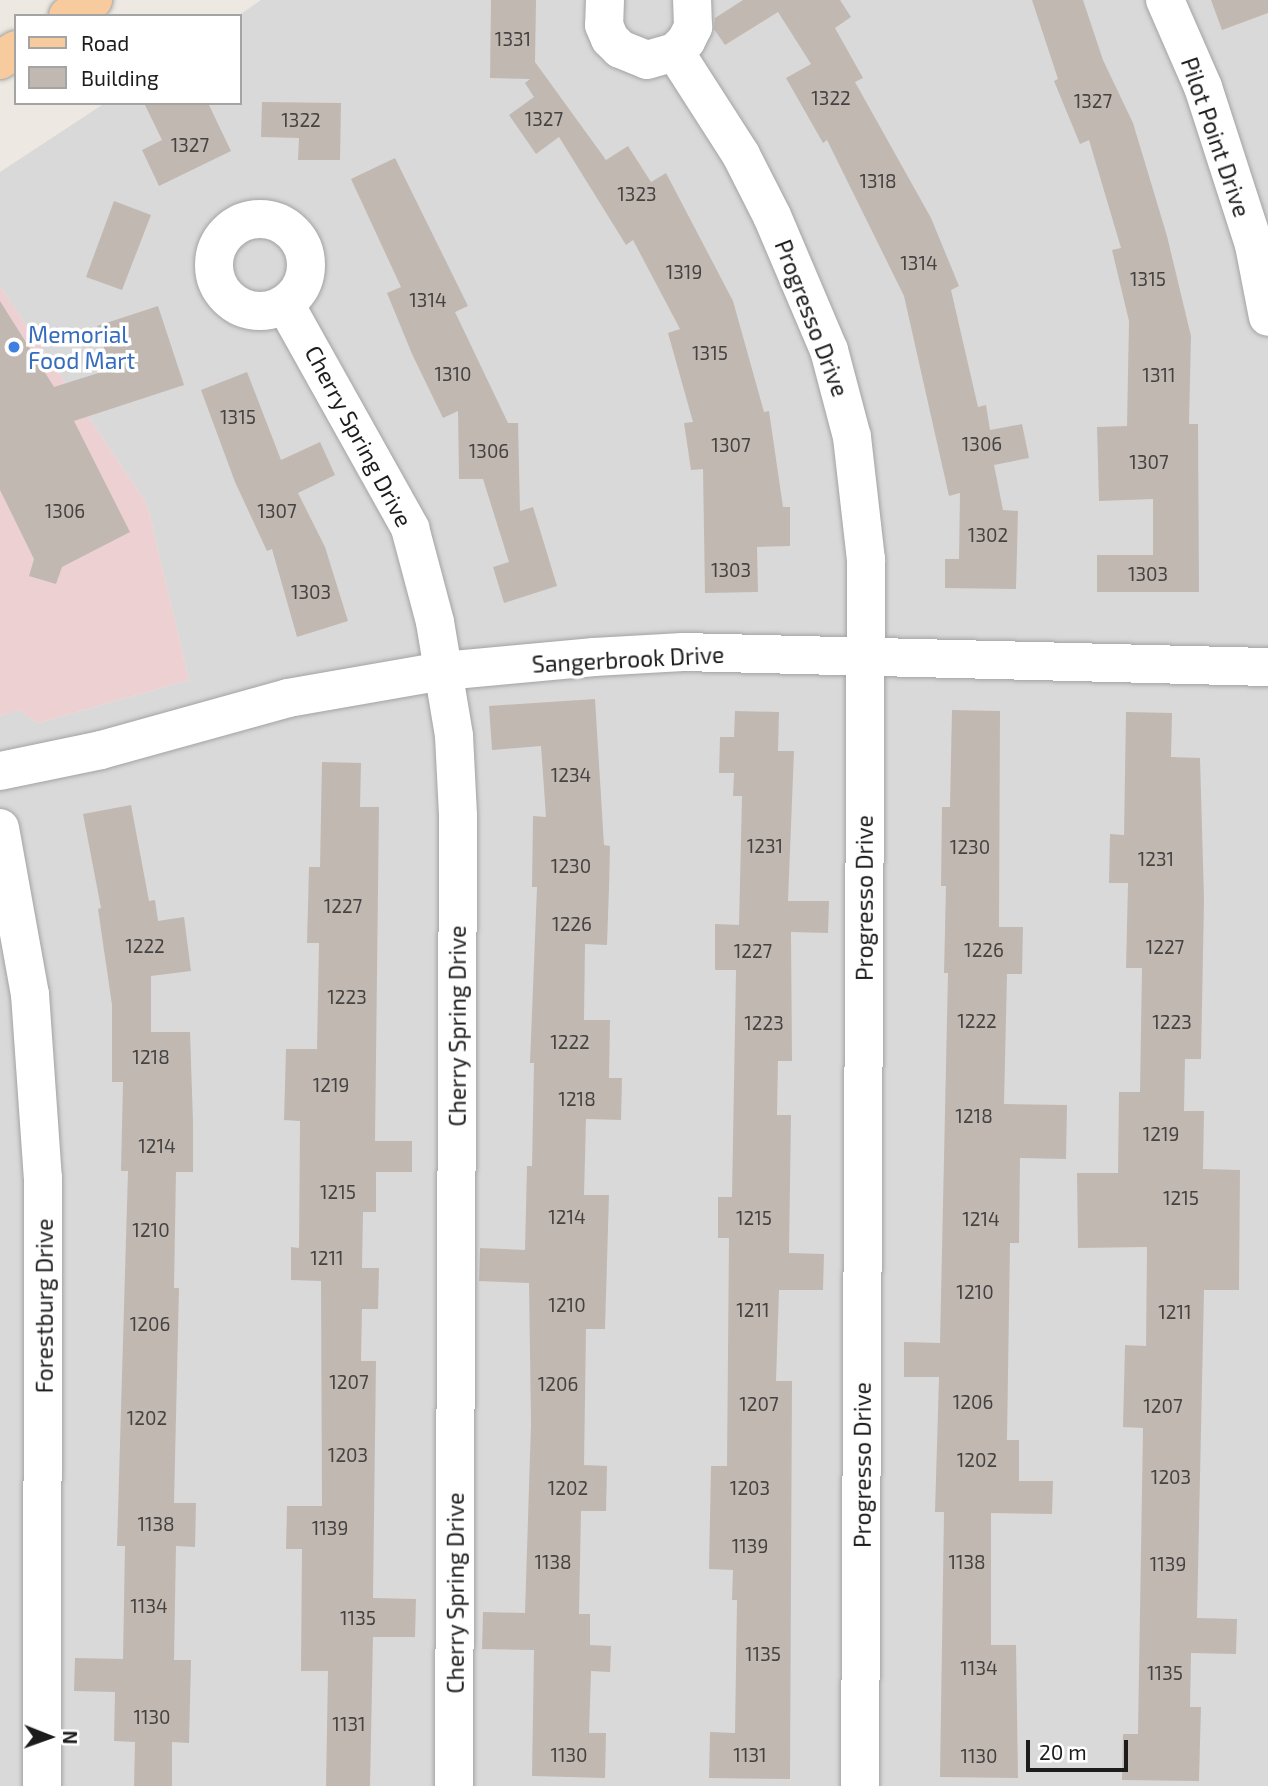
<!DOCTYPE html>
<html>
<head>
<meta charset="utf-8">
<style>
  body { margin:0 }
  #map { position:relative; width:1268px; height:1786px; overflow:hidden; background:#ede9e2; font-family:"Exo 2",sans-serif }
  div>[style] { position:absolute }
  .residential>* { inset:0; background:#dad9d9 }
  .commercial>* { inset:0; background:#edd1d2 }
  .building>* { inset:0; background:#c1b8b2 }
  .roads { filter:drop-shadow(0 0 2px #a3a3a3) drop-shadow(0 0 2px #a3a3a3) }
  .minor>* { height:38px; margin:-19px; padding:0 19px; transform-origin:19px; border-radius:19px; background:#fff }
  .minor>.ring { margin:-19px; padding:0; box-sizing:content-box; background:none; border:38px solid #fff; border-radius:50% }
  .major>* { height:38px; margin:-19px; padding:0 19px; transform-origin:19px; border-radius:19px; background:#f7cb9d }
  .dots>* { width:19px; height:19px; translate:-50% -50%; box-sizing:border-box; border:4px solid #fff; border-radius:50% }
  span { translate:-50% -50%; white-space:nowrap; text-align:center; line-height:1.15; -webkit-text-stroke:7px #fff; paint-order:stroke }
  .number-label { font-size:19px; color:#454342 }
  .number-label span { -webkit-text-stroke-width:0 }
  .street-label { font-size:23px; color:#1c1c1c }
  .shop-label { font-size:23px; color:#366cbe }
  .left { translate:0 -50%; text-align:left }
  .legend { position:absolute; left:14px; top:14px; width:228px; height:91px; box-sizing:border-box; background:#fff; border:2px solid #a4a4a4; margin:0; padding:9px 12px; list-style:none; font-size:21px; color:#1c1c1c }
  .legend li { display:flex; align-items:center; gap:14px; height:35px }
  .legend b { width:35px; border:2px solid #a4a4a4 }
  .north { position:absolute; left:14px; top:1702px; width:70px; height:70px; -webkit-text-stroke:5px #fff; paint-order:stroke; rotate:91deg; font-size:19px; font-weight:700; line-height:28px; text-align:center; color:#1c1c1c }
  .north::after { content:''; display:block; margin:auto; width:24px; height:32px; background:#1c1c1c; clip-path:polygon(50% 0,100% 100%,50% 72%,0 100%) }
  .scale { position:absolute; left:1026px; top:1740px; width:102px; height:32px; box-sizing:border-box; border:4px solid #1c1c1c; border-top:0; padding-left:9px; font-size:21px; line-height:24px; white-space:nowrap; color:#1c1c1c; -webkit-text-stroke:5px #fff; paint-order:stroke }
</style>
</head>
<body>
<div id="map">
  <div class="residential">
    <i style="clip-path:polygon(261px 0,1268px 0,1268px 1786px,0 1786px,0 716px,18px 710px,38px 723px,189px 680px,147px 504px,0 286px,0 172px,105px 103px,240px 103px,238px 16px)"></i>
  </div>
  <div class="commercial">
    <i style="clip-path:polygon(0 286px,147px 504px,189px 680px,38px 723px,18px 710px,0 716px)"></i>
  </div>
  <div class="building">
    <i style="clip-path:polygon(491px 0,536px 0,535px 62px,606px 160px,628px 146px,651px 182px,666px 173px,733px 301px,764px 412px,769px 411px,783px 507px,790px 507px,790px 546px,757px 547px,758px 592px,705px 593px,703px 469px,691px 470px,684px 423px,693px 422px,668px 333px,680px 329px,633px 240px,626px 245px,559px 137px,536px 154px,509px 115px,534px 97px,525px 83px,530px 79px,490px 78px)"></i>
    <i style="clip-path:polygon(743px 0,840px 0,851px 17px,835px 28px,863px 78px,855px 82px,931px 218px,959px 286px,951px 290px,978px 407px,986px 405px,990px 430px,1022px 424px,1029px 458px,994px 465px,1003px 510px,1018px 511px,1016px 589px,945px 588px,945px 559px,959px 559px,960px 493px,949px 496px,904px 296px,827px 140px,823px 143px,786px 78px,811px 64px,778px 12px,725px 45px,714px 29px,715px 18px)"></i>
    <i style="clip-path:polygon(1032px 0,1083px 0,1103px 60px,1133px 123px,1167px 236px,1191px 336px,1189px 424px,1198px 424px,1199px 592px,1097px 592px,1097px 555px,1153px 555px,1153px 499px,1099px 501px,1097px 427px,1127px 426px,1129px 321px,1112px 250px,1121px 248px,1089px 140px,1080px 144px,1054px 81px,1058px 79px)"></i>
    <i style="clip-path:polygon(1211px 0,1268px 0,1268px 13px,1222px 30px)"></i>
    <i style="clip-path:polygon(262px 102px,341px 103px,340px 160px,298px 160px,299px 138px,261px 137px)"></i>
    <i style="clip-path:polygon(144px 103px,208px 103px,231px 151px,159px 186px,142px 150px,162px 140px)"></i>
    <i style="clip-path:polygon(395px 158px,468px 306px,455px 312px,508px 423px,518px 423px,520px 511px,533px 507px,557px 586px,504px 603px,493px 567px,509px 562px,483px 479px,459px 479px,458px 411px,443px 418px,412px 354px,387px 293px,401px 287px,351px 179px)"></i>
    <i style="clip-path:polygon(114px 201px,151px 215px,122px 290px,86px 277px)"></i>
    <i style="clip-path:polygon(0 301px,54px 387px,111px 369px,97px 326px,158px 306px,184px 385px,74px 421px,130px 532px,62px 567px,56px 584px,29px 576px,34px 559px,0 490px)"></i>
    <i style="clip-path:polygon(247px 372px,281px 460px,320px 442px,335px 475px,298px 493px,325px 547px,348px 621px,297px 637px,272px 549px,267px 551px,235px 482px,201px 390px)"></i>
    <i style="clip-path:polygon(595px 699px,604px 845px,610px 846px,609px 888px,607px 945px,585px 944px,584px 1020px,610px 1020px,609px 1078px,622px 1078px,621px 1120px,586px 1119px,584px 1195px,609px 1195px,605px 1329px,586px 1329px,584px 1465px,607px 1466px,606px 1511px,581px 1511px,579px 1614px,590px 1614px,590px 1645px,611px 1646px,610px 1672px,591px 1671px,589px 1733px,606px 1733px,605px 1778px,532px 1776px,534px 1650px,482px 1649px,483px 1612px,525px 1613px,531px 1424px,529px 1283px,479px 1281px,480px 1248px,525px 1250px,527px 1166px,532px 1166px,534px 1063px,530px 1063px,537px 887px,532px 887px,533px 816px,546px 817px,541px 746px,492px 750px,489px 706px)"></i>
    <i style="clip-path:polygon(952px 710px,1000px 711px,999px 927px,1023px 927px,1022px 974px,1007px 974px,1004px 1104px,1067px 1105px,1066px 1159px,1020px 1158px,1019px 1243px,1010px 1243px,1007px 1440px,1019px 1440px,1019px 1481px,1053px 1481px,1052px 1514px,991px 1513px,991px 1645px,1016px 1645px,1018px 1778px,940px 1777px,944px 1512px,935px 1512px,939px 1377px,904px 1377px,904px 1342px,940px 1343px,948px 973px,944px 973px,946px 886px,941px 886px,942px 807px,950px 807px)"></i>
    <i style="clip-path:polygon(735px 711px,779px 712px,778px 751px,794px 751px,788px 901px,829px 901px,828px 933px,791px 932px,792px 1061px,778px 1061px,777px 1115px,791px 1115px,789px 1253px,824px 1254px,823px 1290px,779px 1290px,776px 1381px,792px 1381px,790px 1779px,709px 1778px,710px 1732px,735px 1733px,737px 1600px,732px 1600px,733px 1570px,709px 1569px,711px 1466px,727px 1466px,729px 1238px,718px 1238px,718px 1197px,732px 1197px,736px 970px,715px 970px,715px 924px,739px 925px,742px 796px,733px 796px,734px 773px,719px 773px,720px 737px,734px 737px)"></i>
    <i style="clip-path:polygon(1126px 712px,1172px 713px,1171px 757px,1200px 758px,1204px 899px,1201px 1059px,1185px 1059px,1184px 1111px,1204px 1111px,1203px 1169px,1240px 1170px,1239px 1290px,1204px 1290px,1197px 1618px,1237px 1619px,1236px 1654px,1191px 1653px,1190px 1707px,1201px 1707px,1199px 1781px,1122px 1780px,1123px 1734px,1138px 1734px,1143px 1428px,1123px 1427px,1125px 1345px,1146px 1346px,1147px 1247px,1078px 1248px,1077px 1173px,1118px 1173px,1119px 1092px,1140px 1092px,1142px 968px,1126px 968px,1128px 883px,1109px 883px,1110px 834px,1124px 835px)"></i>
    <i style="clip-path:polygon(322px 762px,361px 763px,360px 807px,379px 807px,375px 1141px,412px 1141px,412px 1172px,376px 1172px,376px 1212px,363px 1212px,362px 1268px,379px 1268px,378px 1309px,362px 1309px,361px 1361px,376px 1361px,373px 1598px,416px 1599px,415px 1637px,373px 1637px,370px 1786px,326px 1786px,328px 1671px,301px 1671px,302px 1549px,286px 1549px,287px 1506px,322px 1506px,321px 1281px,291px 1280px,291px 1247px,299px 1248px,300px 1121px,284px 1120px,286px 1049px,317px 1049px,319px 943px,307px 943px,309px 867px,320px 867px)"></i>
    <i style="clip-path:polygon(131px 805px,149px 901px,155px 900px,158px 921px,184px 917px,191px 971px,151px 976px,151px 1032px,190px 1032px,193px 1122px,193px 1172px,176px 1172px,174px 1288px,179px 1288px,174px 1503px,196px 1503px,195px 1547px,176px 1546px,174px 1660px,191px 1660px,189px 1743px,172px 1742px,172px 1786px,134px 1786px,135px 1742px,114px 1741px,115px 1692px,74px 1691px,75px 1658px,123px 1659px,125px 1546px,117px 1546px,128px 1171px,121px 1171px,123px 1082px,112px 1082px,112px 1005px,98px 909px,101px 908px,83px 814px)"></i>
  </div>
  <div class="roads">
    <div class="minor">
      <i style="left:605px;top:0;width:25px;rotate:92deg"></i>
      <i style="left:604px;top:25px;width:15px;rotate:67deg"></i>
      <i style="left:610px;top:39px;width:14px;rotate:45deg"></i>
      <i style="left:620px;top:49px;width:29px;rotate:22deg"></i>
      <i style="left:647px;top:60px;width:29px;rotate:-16deg"></i>
      <i style="left:675px;top:52px;width:16px;rotate:-45deg"></i>
      <i style="left:686px;top:41px;width:16px;rotate:-63deg"></i>
      <i style="left:693px;top:27px;width:27px;rotate:-92deg"></i>
      <i style="left:1165px;top:0;width:95px;rotate:66.4deg"></i>
      <i style="left:1203px;top:87px;width:166px;rotate:72.1deg"></i>
      <i style="left:1254px;top:245px;width:73px;rotate:79deg"></i>
      <i style="left:675px;top:52px;width:122px;rotate:57.3deg"></i>
      <i style="left:741px;top:155px;width:68px;rotate:63.1deg"></i>
      <i style="left:772px;top:216px;width:146px;rotate:67deg"></i>
      <i style="left:829px;top:350px;width:90px;rotate:75.2deg"></i>
      <i style="left:852px;top:437px;width:123px;rotate:83.5deg"></i>
      <i style="left:866px;top:559px;width:1227px;rotate:90.28deg"></i>
      <i class="ring" style="left:214px;top:219px;width:54px;height:54px"></i>
      <i style="left:285px;top:304px;width:257px;rotate:60.8deg"></i>
      <i style="left:410px;top:528px;width:97px;rotate:75.1deg"></i>
      <i style="left:435px;top:622px;width:116px;rotate:80.5deg"></i>
      <i style="left:454px;top:736px;width:80px;rotate:87.1deg"></i>
      <i style="left:458px;top:816px;width:970px;rotate:90.24deg"></i>
      <i style="left:0;top:771px;width:103px;rotate:-11.7deg"></i>
      <i style="left:101px;top:750px;width:194px;rotate:-15.5deg"></i>
      <i style="left:288px;top:698px;width:157px;rotate:-9.9deg"></i>
      <i style="left:443px;top:671px;width:152px;rotate:-5.3deg"></i>
      <i style="left:594px;top:657px;width:89px;rotate:-3.2deg"></i>
      <i style="left:683px;top:652px;width:585px;rotate:1.47deg"></i>
      <i style="left:0;top:828px;width:169px;rotate:79.8deg"></i>
      <i style="left:30px;top:994px;width:184px;rotate:86deg"></i>
      <i style="left:43px;top:1178px;width:608px;rotate:90.09deg"></i>
    </div>
    <div class="major">
      <i style="left:68px;top:16px;width:30px;rotate:-33deg"></i>
      <i style="left:0;top:60px;width:19px;rotate:-32deg"></i>
    </div>
  </div>
  <div class="dots">
    <i style="left:14px;top:347px;background:#3f7fe0"></i>
  </div>
  <div class="number-label">
    <span style="left:513px;top:39px">1331</span>
    <span style="left:831px;top:98px">1322</span>
    <span style="left:1093px;top:101px">1327</span>
    <span style="left:544px;top:119px">1327</span>
    <span style="left:301px;top:120px">1322</span>
    <span style="left:190px;top:145px">1327</span>
    <span style="left:878px;top:181px">1318</span>
    <span style="left:637px;top:194px">1323</span>
    <span style="left:919px;top:263px">1314</span>
    <span style="left:684px;top:272px">1319</span>
    <span style="left:1148px;top:279px">1315</span>
    <span style="left:428px;top:300px">1314</span>
    <span style="left:710px;top:353px">1315</span>
    <span style="left:453px;top:374px">1310</span>
    <span style="left:1159px;top:375px">1311</span>
    <span style="left:238px;top:417px">1315</span>
    <span style="left:982px;top:444px">1306</span>
    <span style="left:731px;top:445px">1307</span>
    <span style="left:489px;top:451px">1306</span>
    <span style="left:1149px;top:462px">1307</span>
    <span style="left:65px;top:511px">1306</span>
    <span style="left:277px;top:511px">1307</span>
    <span style="left:988px;top:535px">1302</span>
    <span style="left:731px;top:570px">1303</span>
    <span style="left:1148px;top:574px">1303</span>
    <span style="left:311px;top:592px">1303</span>
    <span style="left:571px;top:775px">1234</span>
    <span style="left:765px;top:846px">1231</span>
    <span style="left:970px;top:847px">1230</span>
    <span style="left:1156px;top:859px">1231</span>
    <span style="left:571px;top:866px">1230</span>
    <span style="left:343px;top:906px">1227</span>
    <span style="left:572px;top:924px">1226</span>
    <span style="left:145px;top:946px">1222</span>
    <span style="left:1165px;top:947px">1227</span>
    <span style="left:984px;top:950px">1226</span>
    <span style="left:753px;top:951px">1227</span>
    <span style="left:347px;top:997px">1223</span>
    <span style="left:977px;top:1021px">1222</span>
    <span style="left:1172px;top:1022px">1223</span>
    <span style="left:764px;top:1023px">1223</span>
    <span style="left:570px;top:1042px">1222</span>
    <span style="left:151px;top:1057px">1218</span>
    <span style="left:331px;top:1085px">1219</span>
    <span style="left:577px;top:1099px">1218</span>
    <span style="left:974px;top:1116px">1218</span>
    <span style="left:1161px;top:1134px">1219</span>
    <span style="left:157px;top:1146px">1214</span>
    <span style="left:338px;top:1192px">1215</span>
    <span style="left:1181px;top:1198px">1215</span>
    <span style="left:567px;top:1217px">1214</span>
    <span style="left:754px;top:1218px">1215</span>
    <span style="left:981px;top:1219px">1214</span>
    <span style="left:151px;top:1230px">1210</span>
    <span style="left:327px;top:1258px">1211</span>
    <span style="left:975px;top:1292px">1210</span>
    <span style="left:567px;top:1305px">1210</span>
    <span style="left:753px;top:1310px">1211</span>
    <span style="left:1175px;top:1312px">1211</span>
    <span style="left:150px;top:1324px">1206</span>
    <span style="left:349px;top:1382px">1207</span>
    <span style="left:558px;top:1384px">1206</span>
    <span style="left:973px;top:1402px">1206</span>
    <span style="left:759px;top:1404px">1207</span>
    <span style="left:1163px;top:1406px">1207</span>
    <span style="left:147px;top:1418px">1202</span>
    <span style="left:348px;top:1455px">1203</span>
    <span style="left:977px;top:1460px">1202</span>
    <span style="left:1171px;top:1477px">1203</span>
    <span style="left:568px;top:1488px">1202</span>
    <span style="left:750px;top:1488px">1203</span>
    <span style="left:156px;top:1524px">1138</span>
    <span style="left:330px;top:1528px">1139</span>
    <span style="left:750px;top:1546px">1139</span>
    <span style="left:553px;top:1562px">1138</span>
    <span style="left:967px;top:1562px">1138</span>
    <span style="left:1168px;top:1564px">1139</span>
    <span style="left:149px;top:1606px">1134</span>
    <span style="left:358px;top:1618px">1135</span>
    <span style="left:763px;top:1654px">1135</span>
    <span style="left:979px;top:1668px">1134</span>
    <span style="left:1165px;top:1673px">1135</span>
    <span style="left:152px;top:1717px">1130</span>
    <span style="left:349px;top:1724px">1131</span>
    <span style="left:569px;top:1755px">1130</span>
    <span style="left:750px;top:1755px">1131</span>
    <span style="left:979px;top:1756px">1130</span>
  </div>
  <div class="street-label">
    <span style="left:1216px;top:137px;rotate:71deg">Pilot Point Drive</span>
    <span style="left:812px;top:318px;rotate:69deg">Progresso Drive</span>
    <span style="left:359px;top:436px;rotate:62deg">Cherry Spring Drive</span>
    <span style="left:628px;top:659px;rotate:-3deg">Sangerbrook Drive</span>
    <span style="left:864px;top:898px;rotate:-90deg">Progresso Drive</span>
    <span style="left:457px;top:1026px;rotate:-90deg">Cherry Spring Drive</span>
    <span style="left:44px;top:1306px;rotate:-90deg">Forestburg Drive</span>
    <span style="left:862px;top:1465px;rotate:-90deg">Progresso Drive</span>
    <span style="left:455px;top:1593px;rotate:-90deg">Cherry Spring Drive</span>
  </div>
  <div class="shop-label">
    <span class="left" style="left:28px;top:347px">Memorial<br>Food Mart</span>
  </div>
  <ul class="legend">
  <li><b style="height:9px;background:#f7cb9d"></b>Road</li>
  <li><b style="height:19px;background:#c1b8b2"></b>Building</li>
  </ul>
  <div class="north">N</div>
  <div class="scale">20 m</div>
</div>
</body>
</html>
